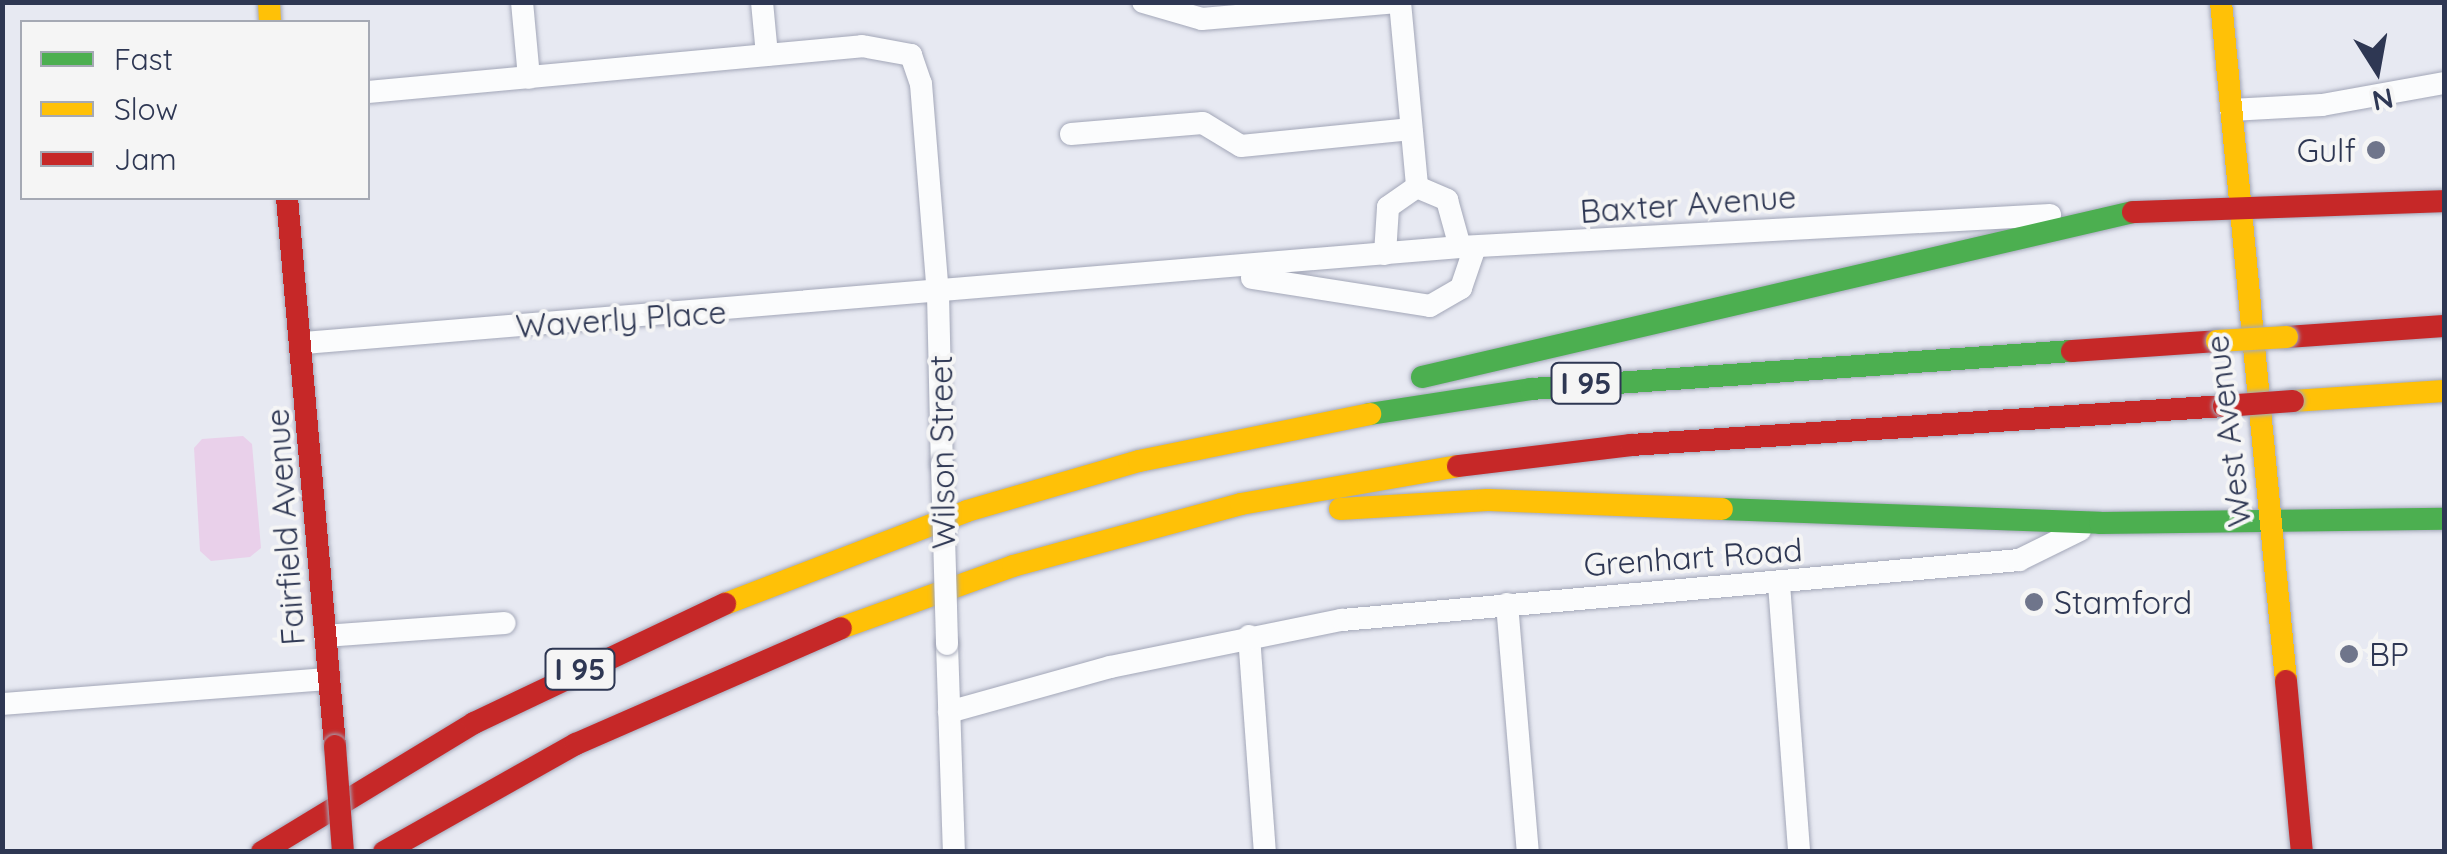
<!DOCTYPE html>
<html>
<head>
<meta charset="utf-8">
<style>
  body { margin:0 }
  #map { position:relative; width:2447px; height:854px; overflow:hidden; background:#e7e9f2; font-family:Quicksand,sans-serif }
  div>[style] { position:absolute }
  .green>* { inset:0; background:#e9d0ea }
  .roads { filter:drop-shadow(0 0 2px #a3a7b8) drop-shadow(0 0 2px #a3a7b8) }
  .street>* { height:22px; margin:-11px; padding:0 11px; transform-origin:11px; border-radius:11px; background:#fbfcfd }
  .fast>* { height:22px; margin:-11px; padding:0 11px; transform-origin:11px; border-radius:11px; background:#4caf50 }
  .slow>* { height:22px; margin:-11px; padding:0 11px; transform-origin:11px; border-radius:11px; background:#ffc107 }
  .jam>* { height:22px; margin:-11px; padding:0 11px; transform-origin:11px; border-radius:11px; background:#c62828 }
  .bridges { filter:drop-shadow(0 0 2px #a3a7b8) drop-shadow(0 0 2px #a3a7b8) }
  .street-bridge>* { height:22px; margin:-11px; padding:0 11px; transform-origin:11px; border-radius:11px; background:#fbfcfd }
  .slow-bridge>* { height:22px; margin:-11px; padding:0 11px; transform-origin:11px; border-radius:11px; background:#ffc107 }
  .jam-bridge>* { height:22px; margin:-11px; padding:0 11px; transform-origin:11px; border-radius:11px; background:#c62828 }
  .dots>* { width:28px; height:28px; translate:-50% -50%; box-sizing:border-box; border:5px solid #f5f5f5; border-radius:50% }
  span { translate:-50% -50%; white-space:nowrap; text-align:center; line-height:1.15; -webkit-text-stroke:8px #f5f5f5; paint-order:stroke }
  .shield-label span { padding:2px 8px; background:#f5f5f5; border:2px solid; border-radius:8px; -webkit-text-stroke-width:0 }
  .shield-label { font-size:30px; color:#2e3753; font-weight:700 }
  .poi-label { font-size:32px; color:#2e3753 }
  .right { translate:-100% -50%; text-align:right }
  .left { translate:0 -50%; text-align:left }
  .street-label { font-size:32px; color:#2e3753 }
  .frame { position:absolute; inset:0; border:5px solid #2e3753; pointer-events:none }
  .legend { position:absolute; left:20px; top:20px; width:350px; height:180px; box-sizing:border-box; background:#f5f5f5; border:2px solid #a5a9b4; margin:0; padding:12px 18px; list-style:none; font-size:30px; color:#2e3753 }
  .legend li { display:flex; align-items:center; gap:20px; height:50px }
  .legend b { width:50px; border:2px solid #a5a9b4 }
  .north { position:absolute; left:2327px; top:20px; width:100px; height:100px; -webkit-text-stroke:8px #f5f5f5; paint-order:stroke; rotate:169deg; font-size:28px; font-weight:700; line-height:40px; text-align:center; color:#2e3753 }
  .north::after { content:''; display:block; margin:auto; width:35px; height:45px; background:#2e3753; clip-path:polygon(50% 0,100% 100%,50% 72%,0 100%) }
</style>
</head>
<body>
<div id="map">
  <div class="green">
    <i style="clip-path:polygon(243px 436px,252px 444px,261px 548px,250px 557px,211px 561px,200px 551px,194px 448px,202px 439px)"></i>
  </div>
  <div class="roads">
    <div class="street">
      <i style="left:522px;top:2px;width:76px;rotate:84.7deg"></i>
      <i style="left:762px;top:2px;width:53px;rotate:84.6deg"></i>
      <i style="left:1143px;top:2px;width:61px;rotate:16.1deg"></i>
      <i style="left:1202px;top:19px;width:196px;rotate:-5deg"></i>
      <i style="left:1400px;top:2px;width:186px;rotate:84.7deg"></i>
      <i style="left:368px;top:92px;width:496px;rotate:-5.3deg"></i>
      <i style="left:862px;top:46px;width:50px;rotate:10.4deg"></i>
      <i style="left:911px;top:55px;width:31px;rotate:71deg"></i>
      <i style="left:921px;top:84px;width:211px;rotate:85.4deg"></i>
      <i style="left:938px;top:294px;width:170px;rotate:88.7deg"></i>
      <i style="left:2231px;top:110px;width:91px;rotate:-3.1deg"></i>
      <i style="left:2322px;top:105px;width:124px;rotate:-10.2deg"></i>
      <i style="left:1071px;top:134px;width:132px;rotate:-4.8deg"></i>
      <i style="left:1203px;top:123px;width:44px;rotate:31.2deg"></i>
      <i style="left:1241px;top:146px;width:171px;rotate:-5.7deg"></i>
      <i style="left:1385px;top:254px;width:47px;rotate:-86.3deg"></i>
      <i style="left:1388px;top:207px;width:35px;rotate:-35deg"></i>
      <i style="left:1417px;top:187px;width:33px;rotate:23deg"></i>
      <i style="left:1447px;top:200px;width:49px;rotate:74.5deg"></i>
      <i style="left:1252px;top:278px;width:180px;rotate:8.9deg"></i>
      <i style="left:1430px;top:306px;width:36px;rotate:-30deg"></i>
      <i style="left:1461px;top:288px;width:40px;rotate:-71.1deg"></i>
      <i style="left:304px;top:343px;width:1160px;rotate:-4.75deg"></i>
      <i style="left:1460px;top:247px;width:591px;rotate:-3.1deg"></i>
      <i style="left:1779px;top:584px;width:269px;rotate:85.7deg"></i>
      <i style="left:1507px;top:604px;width:249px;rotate:85.2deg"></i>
      <i style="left:325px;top:636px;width:180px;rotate:-4.1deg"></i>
      <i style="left:1249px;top:636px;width:217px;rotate:85.8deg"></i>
      <i style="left:947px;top:644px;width:208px;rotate:88.1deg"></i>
      <i style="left:2px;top:704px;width:328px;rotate:-4.4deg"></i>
      <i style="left:949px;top:712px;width:167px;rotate:-15.6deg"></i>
      <i style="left:1110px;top:667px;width:237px;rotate:-11.5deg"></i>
      <i style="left:1342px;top:620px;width:680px;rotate:-5.06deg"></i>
      <i style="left:2019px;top:560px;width:68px;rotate:-26.2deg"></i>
    </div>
    <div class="fast">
      <i style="left:1422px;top:377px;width:730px;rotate:-13.07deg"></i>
      <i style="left:1370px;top:414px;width:163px;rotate:-8.8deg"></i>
      <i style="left:1531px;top:389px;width:542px;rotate:-4.02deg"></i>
      <i style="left:1722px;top:509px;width:378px;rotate:2.1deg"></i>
      <i style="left:2100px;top:523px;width:344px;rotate:-0.7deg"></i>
    </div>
    <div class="slow">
      <i style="left:269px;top:2px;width:20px;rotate:87deg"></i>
      <i style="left:2221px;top:2px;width:682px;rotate:84.53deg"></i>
      <i style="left:2293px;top:401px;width:151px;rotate:-3.8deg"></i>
      <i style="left:1340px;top:509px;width:148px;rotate:-3.5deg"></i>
      <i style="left:1488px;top:500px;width:234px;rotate:2.2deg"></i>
      <i style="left:725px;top:604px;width:259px;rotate:-21deg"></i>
      <i style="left:967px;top:511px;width:179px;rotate:-16.2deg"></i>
      <i style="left:1139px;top:461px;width:236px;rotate:-11.5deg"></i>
      <i style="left:841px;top:628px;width:183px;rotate:-19.8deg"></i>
      <i style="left:1013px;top:566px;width:236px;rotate:-15.2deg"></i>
      <i style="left:1241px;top:504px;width:220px;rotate:-9.9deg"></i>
    </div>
    <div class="jam">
      <i style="left:287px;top:198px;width:550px;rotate:84.99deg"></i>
      <i style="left:2133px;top:212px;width:311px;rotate:-2deg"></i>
      <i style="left:2287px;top:337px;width:157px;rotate:-4deg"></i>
      <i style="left:2072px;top:351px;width:145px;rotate:-3.9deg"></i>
      <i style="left:1458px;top:466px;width:174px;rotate:-6.9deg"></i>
      <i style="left:1631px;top:445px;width:594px;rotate:-3.76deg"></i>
      <i style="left:2286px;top:681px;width:172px;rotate:84.7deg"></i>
      <i style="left:262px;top:852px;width:248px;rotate:-31.3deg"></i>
      <i style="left:474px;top:723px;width:278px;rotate:-25.4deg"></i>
      <i style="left:384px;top:852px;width:220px;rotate:-29.4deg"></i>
      <i style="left:576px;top:744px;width:289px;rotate:-23.6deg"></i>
    </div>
  </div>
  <div class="bridges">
    <div class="street-bridge">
      <i style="left:942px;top:464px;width:180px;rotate:88.4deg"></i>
    </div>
    <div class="slow-bridge">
      <i style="left:2217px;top:341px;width:70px;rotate:-3.3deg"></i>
    </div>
    <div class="jam-bridge">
      <i style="left:2224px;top:406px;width:69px;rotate:-4.1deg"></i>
      <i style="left:335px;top:746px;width:106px;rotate:85.7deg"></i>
    </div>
  </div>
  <div class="dots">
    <i style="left:2376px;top:150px;background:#6f758b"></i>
    <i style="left:2034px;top:602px;background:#6f758b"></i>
    <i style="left:2349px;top:654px;background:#6f758b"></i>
  </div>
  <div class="shield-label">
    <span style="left:1586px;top:383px">I 95</span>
    <span style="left:580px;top:669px">I 95</span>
  </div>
  <div class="poi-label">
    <span class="right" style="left:2356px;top:150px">Gulf</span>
    <span class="left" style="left:2054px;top:602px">Stamford</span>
    <span class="left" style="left:2369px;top:654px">BP</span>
  </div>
  <div class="street-label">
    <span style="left:1688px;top:204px;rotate:-4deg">Baxter Avenue</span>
    <span style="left:621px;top:319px;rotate:-4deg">Waverly Place</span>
    <span style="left:2228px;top:431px;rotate:-97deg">West Avenue</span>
    <span style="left:942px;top:452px;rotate:-91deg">Wilson Street</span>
    <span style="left:285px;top:527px;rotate:-94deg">Fairfield Avenue</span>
    <span style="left:1693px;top:557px;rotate:-4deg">Grenhart Road</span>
  </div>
  <div class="frame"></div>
  <ul class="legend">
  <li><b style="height:12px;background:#4caf50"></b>Fast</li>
  <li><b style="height:12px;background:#ffc107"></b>Slow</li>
  <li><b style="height:12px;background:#c62828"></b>Jam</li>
  </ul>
  <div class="north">N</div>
</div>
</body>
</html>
